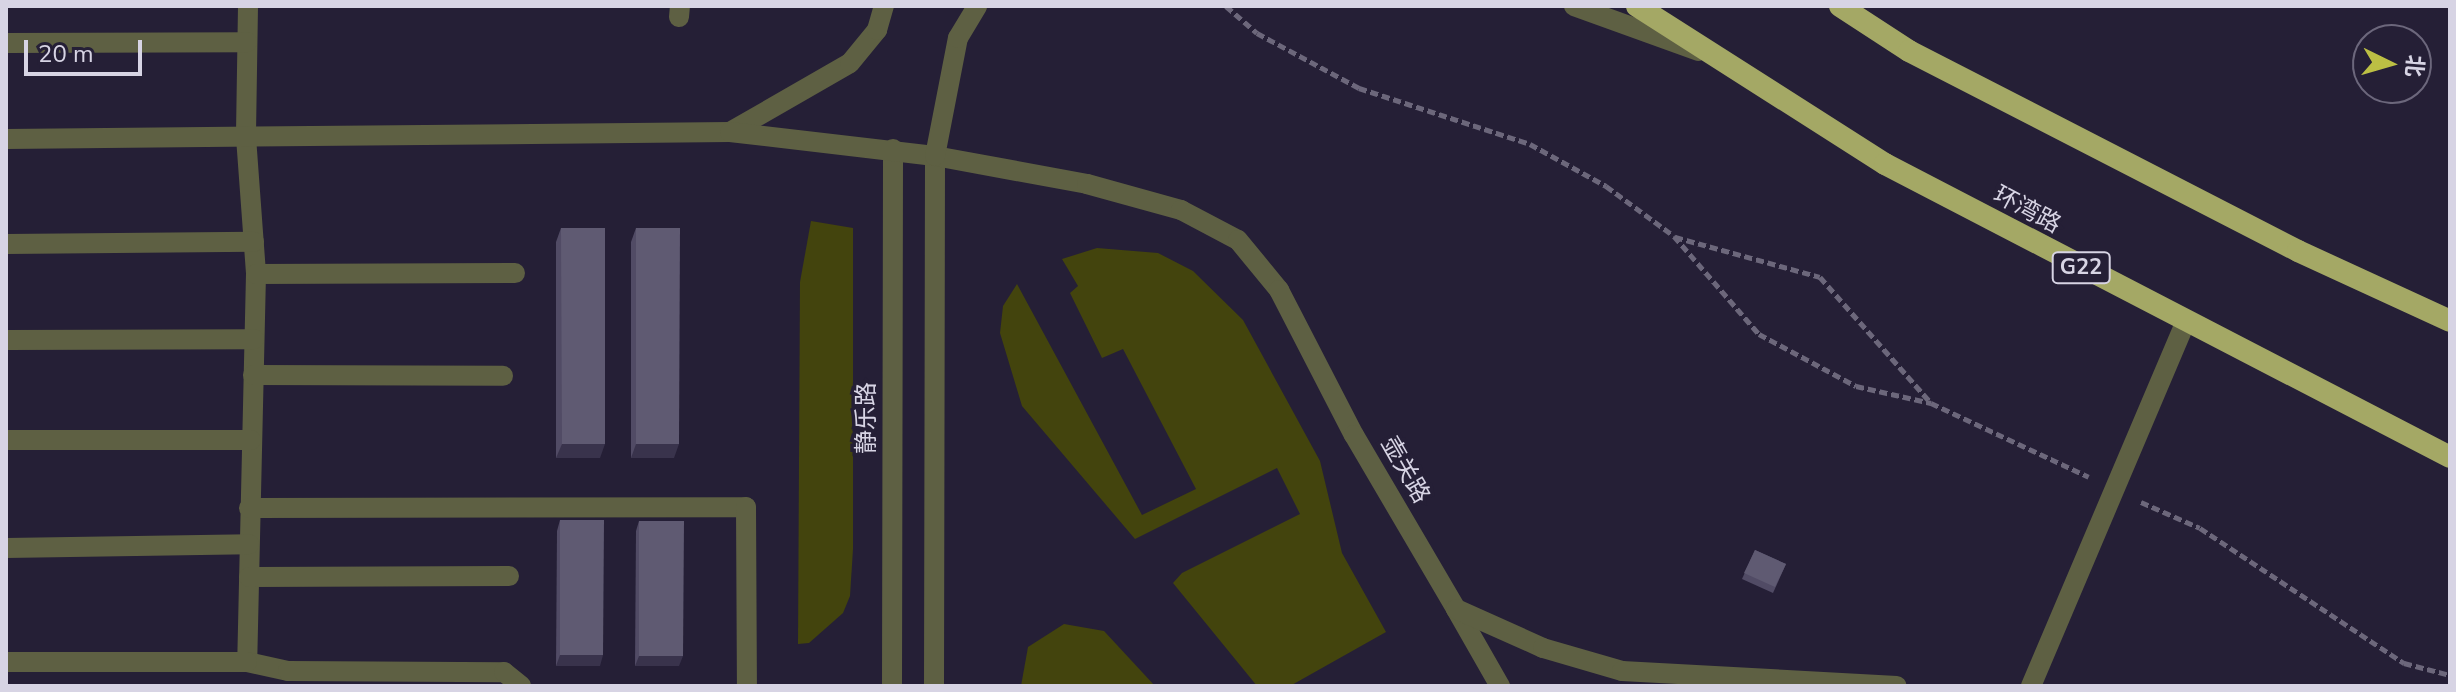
<!DOCTYPE html>
<html>
<head>
<meta charset="utf-8">
<style>
  body { margin:0 }
  #map { position:relative; width:2456px; height:692px; overflow:hidden; background:#251f36; font-family:"Nunito Sans","Noto Sans SC",sans-serif }
  div>[style] { position:absolute }
  .green>* { inset:0; background:#43440d }
  .path>* { height:5px; margin-top:-2.5px; transform-origin:0; background:repeating-linear-gradient(90deg,#6c677b 0 8px,transparent 0 12px) }
  .service>* { height:20px; margin:-10px; padding:0 10px; transform-origin:10px; border-radius:10px; background:#5e6043 }
  .minor>* { height:20px; margin:-10px; padding:0 10px; transform-origin:10px; border-radius:10px; background:#5e6043 }
  .tertiary>* { height:20px; margin:-10px; padding:0 10px; transform-origin:10px; border-radius:10px; background:#5e6043 }
  .trunk>* { height:22px; margin:-11px; padding:0 11px; transform-origin:11px; border-radius:11px; background:#a4a865 }
  .wall>* { inset:0; background:#514b65 }
  .shaded-wall>* { inset:0; background:#39334c }
  .building>* { inset:0; background:#5f5a72 }
  span { translate:-50% -50%; white-space:nowrap; text-align:center; line-height:1.15; -webkit-text-stroke:7px #251f36; paint-order:stroke }
  .shield-label span { padding:2px 6px; background:#251f36; border:2px solid; border-radius:6px; -webkit-text-stroke-width:0 }
  .shield-label { font-size:22px; color:#d7d4e4; font-weight:700 }
  .street-label { font-size:24px; color:#d7d4e4 }
  .frame { position:absolute; inset:0; border:8px solid #d7d4e4; pointer-events:none }
  .north { position:absolute; left:2352px; top:24px; width:80px; height:80px; box-sizing:border-box; background:#251f36; border:2px solid #6c677c; border-radius:50%; rotate:95deg; font-size:22px; font-weight:700; line-height:32px; text-align:center; color:#d7d4e4 }
  .north::after { content:''; display:block; margin:auto; width:28px; height:36px; background:#bcbf44; clip-path:polygon(50% 0,100% 100%,50% 72%,0 100%) }
  .scale { position:absolute; left:24px; top:40px; width:118px; height:36px; box-sizing:border-box; border:4px solid #d7d4e4; border-top:0; padding-left:10px; font-size:24px; line-height:28px; white-space:nowrap; color:#d7d4e4; -webkit-text-stroke:6px #251f36; paint-order:stroke }
</style>
</head>
<body>
<div id="map">
  <div class="green">
    <i style="clip-path:polygon(811px 221px,853px 228px,853px 549px,850px 596px,843px 613px,809px 643px,798px 644px,800px 282px)"></i>
    <i style="clip-path:polygon(1097px 248px,1158px 253px,1193px 271px,1243px 320px,1320px 461px,1342px 553px,1386px 632px,1290px 686px,1257px 686px,1173px 583px,1182px 573px,1300px 514px,1277px 468px,1135px 539px,1022px 406px,1000px 333px,1003px 306px,1017px 284px,1142px 515px,1196px 489px,1123px 349px,1102px 358px,1070px 293px,1078px 286px,1062px 259px)"></i>
    <i style="clip-path:polygon(1064px 624px,1104px 631px,1155px 686px,1021px 686px,1028px 647px)"></i>
  </div>
  <div class="path">
    <i style="left:1226px;top:6px;width:41px;rotate:41.1deg"></i>
    <i style="left:1257px;top:33px;width:116px;rotate:28.3deg"></i>
    <i style="left:1359px;top:88px;width:180px;rotate:18.1deg"></i>
    <i style="left:1530px;top:144px;width:87px;rotate:28.9deg"></i>
    <i style="left:1606px;top:186px;width:84px;rotate:36.3deg"></i>
    <i style="left:1674px;top:236px;width:130px;rotate:49.1deg"></i>
    <i style="left:1759px;top:334px;width:110px;rotate:28.2deg"></i>
    <i style="left:1856px;top:386px;width:77px;rotate:12.8deg"></i>
    <i style="left:1931px;top:403px;width:174px;rotate:25.1deg"></i>
    <i style="left:1675px;top:237px;width:150px;rotate:15.4deg"></i>
    <i style="left:1820px;top:277px;width:168px;rotate:48.6deg"></i>
    <i style="left:2141px;top:502px;width:64px;rotate:23.8deg"></i>
    <i style="left:2200px;top:528px;width:245px;rotate:33.5deg"></i>
    <i style="left:2404px;top:663px;width:48px;rotate:14.6deg"></i>
  </div>
  <div class="service">
    <i style="left:248px;top:6px;width:131px;rotate:90.9deg"></i>
    <i style="left:246px;top:137px;width:137px;rotate:85.8deg"></i>
    <i style="left:256px;top:274px;width:388px;rotate:91.3deg"></i>
    <i style="left:247px;top:662px;width:42px;rotate:12.4deg"></i>
    <i style="left:288px;top:671px;width:216px;rotate:0.3deg"></i>
    <i style="left:504px;top:672px;width:22px;rotate:39deg"></i>
    <i style="left:679px;top:17px;width:11px;rotate:-85deg"></i>
    <i style="left:6px;top:43px;width:241px;rotate:-0.2deg"></i>
    <i style="left:6px;top:244px;width:248px;rotate:-0.5deg"></i>
    <i style="left:256px;top:274px;width:259px;rotate:-0.2deg"></i>
    <i style="left:6px;top:340px;width:248px;rotate:-0.2deg"></i>
    <i style="left:253px;top:375px;width:250px;rotate:0.2deg"></i>
    <i style="left:6px;top:440px;width:245px"></i>
    <i style="left:249px;top:508px;width:497px;rotate:-0.1deg"></i>
    <i style="left:746px;top:507px;width:179px;rotate:89.7deg"></i>
    <i style="left:6px;top:548px;width:243px;rotate:-0.9deg"></i>
    <i style="left:249px;top:577px;width:260px;rotate:-0.2deg"></i>
    <i style="left:1456px;top:609px;width:89px;rotate:60.3deg"></i>
    <i style="left:6px;top:662px;width:241px"></i>
  </div>
  <div class="minor">
    <i style="left:892px;top:686px;width:537px;rotate:-89.89deg"></i>
    <i style="left:934px;top:686px;width:530px;rotate:-89.89deg"></i>
  </div>
  <div class="tertiary">
    <i style="left:1574px;top:6px;width:132px;rotate:19.9deg"></i>
    <i style="left:730px;top:132px;width:138px;rotate:-29.9deg"></i>
    <i style="left:850px;top:63px;width:43px;rotate:-50.7deg"></i>
    <i style="left:877px;top:30px;width:25px;rotate:-74deg"></i>
    <i style="left:6px;top:139px;width:724px;rotate:-0.55deg"></i>
    <i style="left:730px;top:132px;width:206px;rotate:6.7deg"></i>
    <i style="left:935px;top:156px;width:155px;rotate:10.4deg"></i>
    <i style="left:1087px;top:184px;width:98px;rotate:15.5deg"></i>
    <i style="left:1181px;top:210px;width:64px;rotate:27.8deg"></i>
    <i style="left:1238px;top:240px;width:65px;rotate:50.6deg"></i>
    <i style="left:1279px;top:290px;width:163px;rotate:62.7deg"></i>
    <i style="left:1354px;top:435px;width:202px;rotate:59.6deg"></i>
    <i style="left:1456px;top:609px;width:95px;rotate:24.1deg"></i>
    <i style="left:1543px;top:648px;width:82px;rotate:16.2deg"></i>
    <i style="left:1622px;top:671px;width:275px;rotate:3.1deg"></i>
    <i style="left:935px;top:156px;width:120px;rotate:-79deg"></i>
    <i style="left:958px;top:38px;width:37px;rotate:-59deg"></i>
    <i style="left:2031px;top:686px;width:394px;rotate:-67deg"></i>
  </div>
  <div class="trunk">
    <i style="left:1637px;top:6px;width:294px;rotate:32.5deg"></i>
    <i style="left:1885px;top:164px;width:636px;rotate:27.41deg"></i>
    <i style="left:1840px;top:6px;width:82px;rotate:33.1deg"></i>
    <i style="left:1909px;top:51px;width:437px;rotate:27.2deg"></i>
    <i style="left:2298px;top:251px;width:167px;rotate:24.7deg"></i>
  </div>
  <div class="wall">
    <i style="clip-path:polygon(561px 228px,600px 458px,556px 458px,556px 242px)"></i>
    <i style="clip-path:polygon(636px 228px,674px 458px,631px 458px,631px 242px)"></i>
    <i style="clip-path:polygon(560px 520px,600px 666px,556px 666px,557px 531px)"></i>
    <i style="clip-path:polygon(639px 521px,679px 666px,635px 666px,636px 531px)"></i>
    <i style="clip-path:polygon(1755px 550px,1786px 564px,1773px 593px,1742px 579px)"></i>
  </div>
  <div class="shaded-wall">
    <i style="clip-path:polygon(562px 444px,605px 444px,600px 458px,556px 458px)"></i>
    <i style="clip-path:polygon(636px 444px,679px 444px,674px 458px,631px 458px)"></i>
    <i style="clip-path:polygon(560px 655px,603px 655px,600px 666px,556px 666px)"></i>
    <i style="clip-path:polygon(639px 656px,683px 656px,679px 666px,635px 666px)"></i>
  </div>
  <div class="building">
    <i style="clip-path:polygon(561px 228px,605px 228px,605px 444px,562px 444px)"></i>
    <i style="clip-path:polygon(636px 228px,680px 228px,679px 444px,636px 444px)"></i>
    <i style="clip-path:polygon(560px 520px,604px 520px,603px 655px,560px 655px)"></i>
    <i style="clip-path:polygon(639px 521px,684px 521px,683px 656px,639px 656px)"></i>
    <i style="clip-path:polygon(1755px 550px,1786px 564px,1775px 587px,1744px 573px)"></i>
  </div>
  <div class="shield-label">
    <span style="left:2081px;top:268px">G22</span>
  </div>
  <div class="street-label">
    <span style="left:2027px;top:210px;rotate:28deg">环湾路</span>
    <span style="left:867px;top:418px;rotate:-90deg">静乐路</span>
    <span style="left:1405px;top:470px;rotate:60deg">壶关路</span>
  </div>
  <div class="frame"></div>
  <div class="north">北</div>
  <div class="scale">20 m</div>
</div>
</body>
</html>
